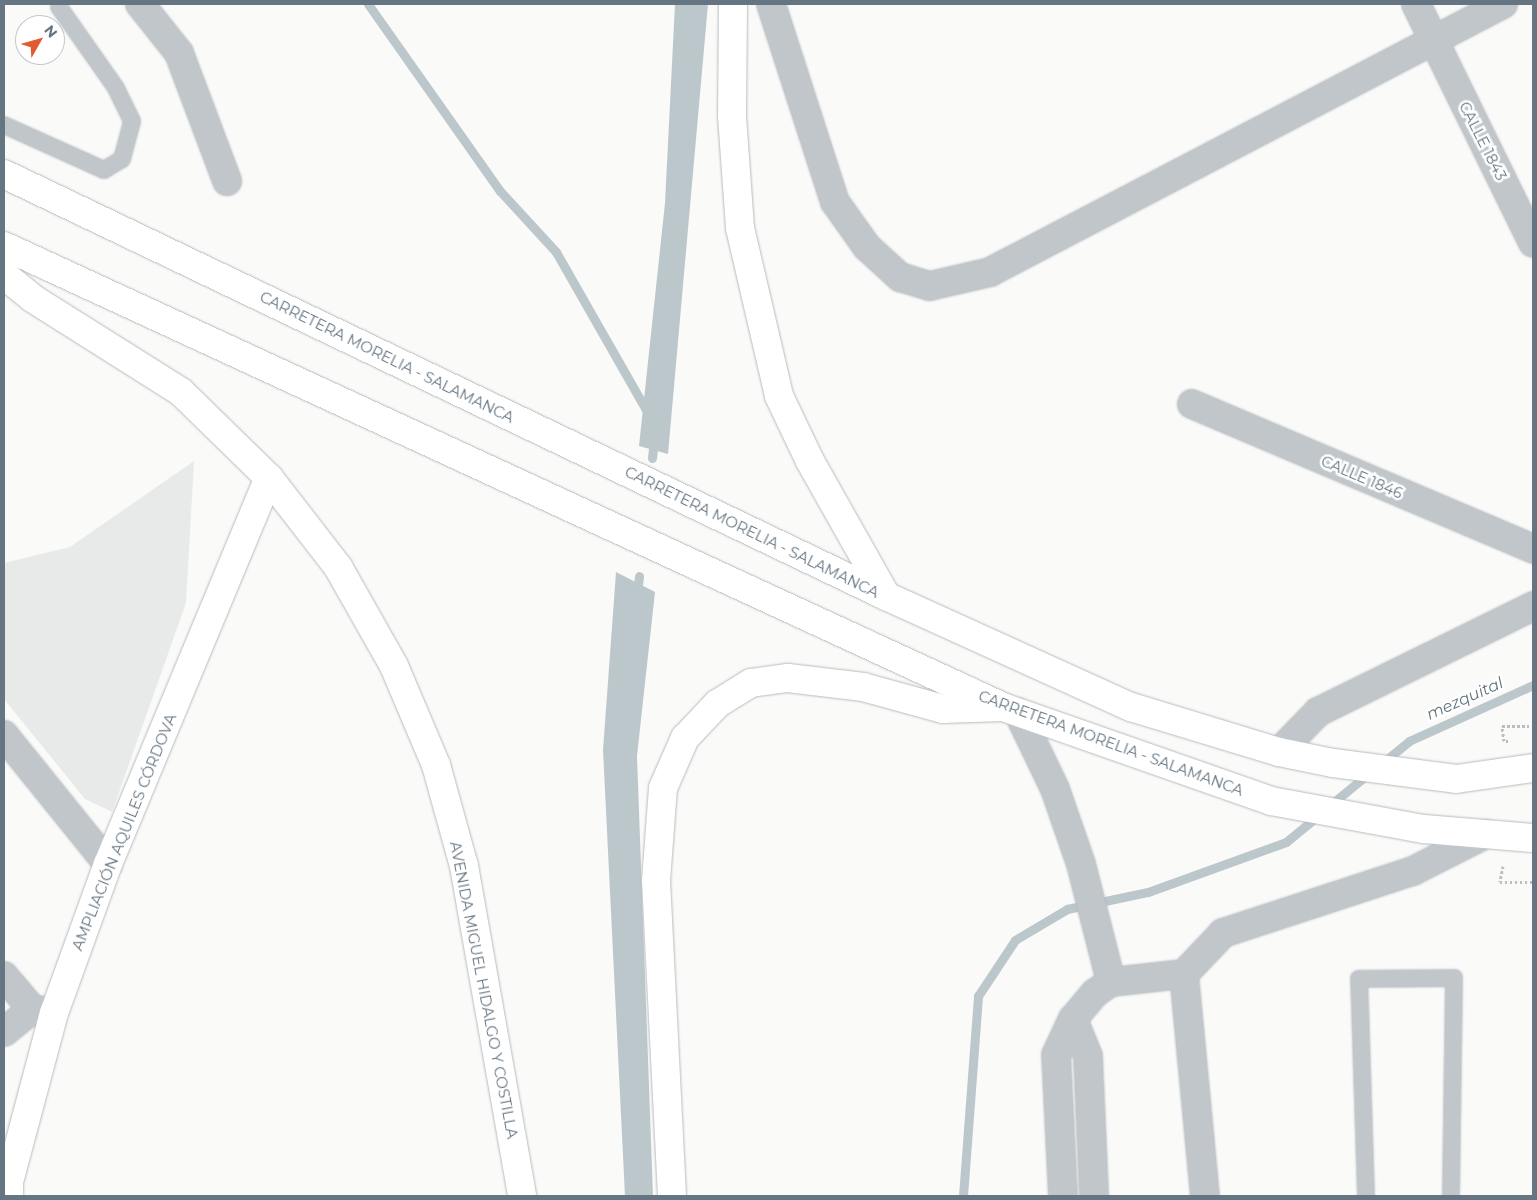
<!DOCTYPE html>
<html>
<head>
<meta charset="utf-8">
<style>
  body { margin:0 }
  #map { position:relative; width:1537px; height:1200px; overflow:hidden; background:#fafaf8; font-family:Montserrat,sans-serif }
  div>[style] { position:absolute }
  .built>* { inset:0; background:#e8e9e9 }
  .water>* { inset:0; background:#bcc7cc }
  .stream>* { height:9px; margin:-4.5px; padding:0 4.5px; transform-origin:4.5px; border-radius:4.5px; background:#bcc7cc }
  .path>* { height:3px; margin-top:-1.5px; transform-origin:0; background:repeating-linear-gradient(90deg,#bbbfc2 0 2.5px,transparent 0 5px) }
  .roads { filter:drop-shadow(0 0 1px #b6bbc0) drop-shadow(0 0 1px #b6bbc0) }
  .lane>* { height:16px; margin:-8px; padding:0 8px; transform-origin:8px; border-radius:8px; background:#c1c6ca }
  .street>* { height:28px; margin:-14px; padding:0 14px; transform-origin:14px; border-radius:14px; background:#c1c6ca }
  .secondary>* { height:28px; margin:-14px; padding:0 14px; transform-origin:14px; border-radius:14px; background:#fff }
  .highway>* { height:28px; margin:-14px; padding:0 14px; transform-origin:14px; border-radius:14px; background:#fff }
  span { translate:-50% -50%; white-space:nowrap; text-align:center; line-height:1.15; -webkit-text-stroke:5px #fff; paint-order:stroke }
  .street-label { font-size:15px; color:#657582 }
  .water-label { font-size:16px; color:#60747c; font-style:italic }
  .frame { position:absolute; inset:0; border:5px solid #657582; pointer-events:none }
  .north { position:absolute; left:15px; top:15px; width:50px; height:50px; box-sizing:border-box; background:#fff; border:1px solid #c1c8cd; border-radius:50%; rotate:52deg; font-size:14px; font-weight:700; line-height:20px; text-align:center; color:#657582 }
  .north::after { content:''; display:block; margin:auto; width:18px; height:22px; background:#e15b30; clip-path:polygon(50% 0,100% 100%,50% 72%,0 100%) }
</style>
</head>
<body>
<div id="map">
  <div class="built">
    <i style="clip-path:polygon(194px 461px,186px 603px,112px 812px,85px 799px,4px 699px,4px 563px,70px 547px)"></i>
  </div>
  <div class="water">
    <i style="clip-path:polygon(675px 4px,708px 4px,668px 454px,639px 446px,665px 203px)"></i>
    <i style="clip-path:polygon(616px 572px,655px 592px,637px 756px,653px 1196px,625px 1196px,603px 750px)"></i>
  </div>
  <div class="stream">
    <i style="left:368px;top:4px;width:229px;rotate:54.8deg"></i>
    <i style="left:500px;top:191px;width:83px;rotate:47.4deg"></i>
    <i style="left:556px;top:252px;width:188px;rotate:60.3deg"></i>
    <i style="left:652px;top:458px;width:18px;rotate:-84deg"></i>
    <i style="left:637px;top:593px;width:17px;rotate:-83deg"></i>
    <i style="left:1381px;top:764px;width:36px;rotate:-39deg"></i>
    <i style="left:1409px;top:741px;width:136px;rotate:-24.3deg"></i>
    <i style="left:1329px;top:806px;width:52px;rotate:-39.5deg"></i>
    <i style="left:963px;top:1196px;width:201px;rotate:-85.7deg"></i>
    <i style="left:978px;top:996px;width:67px;rotate:-56.5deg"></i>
    <i style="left:1015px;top:940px;width:61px;rotate:-30.8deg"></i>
    <i style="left:1067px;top:909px;width:83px;rotate:-11.9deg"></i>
    <i style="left:1148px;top:892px;width:147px;rotate:-19.9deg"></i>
    <i style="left:1286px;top:842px;width:43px;rotate:-39.3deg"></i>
  </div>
  <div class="path">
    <i style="left:1508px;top:741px;width:4px;rotate:180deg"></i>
    <i style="left:1504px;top:741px;width:15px;rotate:-98deg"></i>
    <i style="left:1502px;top:726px;width:31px"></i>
    <i style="left:1503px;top:866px;width:16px;rotate:101deg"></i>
    <i style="left:1500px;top:882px;width:33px"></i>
  </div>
  <div class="roads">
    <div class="lane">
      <i style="left:4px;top:125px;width:110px;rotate:24.2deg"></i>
      <i style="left:104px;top:170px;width:21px;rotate:-31deg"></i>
      <i style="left:122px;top:159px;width:39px;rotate:-75deg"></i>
      <i style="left:132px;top:121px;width:37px;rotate:-116deg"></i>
      <i style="left:116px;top:88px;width:99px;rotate:-125.1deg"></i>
      <i style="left:1366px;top:1196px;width:217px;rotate:-91.8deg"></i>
      <i style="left:1359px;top:979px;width:95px;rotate:-0.6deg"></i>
      <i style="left:1454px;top:978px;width:218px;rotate:90.8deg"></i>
    </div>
    <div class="street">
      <i style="left:140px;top:4px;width:63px;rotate:51.5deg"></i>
      <i style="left:179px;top:53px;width:137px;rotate:69.4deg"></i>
      <i style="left:771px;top:4px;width:208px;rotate:72.1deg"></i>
      <i style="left:835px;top:202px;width:55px;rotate:54.6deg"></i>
      <i style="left:867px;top:247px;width:45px;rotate:42.3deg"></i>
      <i style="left:900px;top:277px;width:31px;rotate:17deg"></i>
      <i style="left:930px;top:286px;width:62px;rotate:-13.1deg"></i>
      <i style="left:990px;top:272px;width:579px;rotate:-27.58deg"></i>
      <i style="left:1416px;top:4px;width:266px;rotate:63.9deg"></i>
      <i style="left:1192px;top:404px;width:371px;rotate:23deg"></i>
      <i style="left:1018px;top:712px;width:85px;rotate:64.3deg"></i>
      <i style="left:1055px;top:789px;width:79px;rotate:70.9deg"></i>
      <i style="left:1081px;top:864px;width:122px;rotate:75.7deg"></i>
      <i style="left:4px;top:735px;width:166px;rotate:51.1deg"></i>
      <i style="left:1279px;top:752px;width:56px;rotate:-45.7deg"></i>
      <i style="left:1318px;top:712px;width:240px;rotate:-26.2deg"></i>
      <i style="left:1184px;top:974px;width:223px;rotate:84.6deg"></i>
      <i style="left:4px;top:976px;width:43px;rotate:49.7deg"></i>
      <i style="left:32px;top:1009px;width:22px;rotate:10deg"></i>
      <i style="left:1073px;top:1019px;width:40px;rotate:68deg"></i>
      <i style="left:1088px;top:1056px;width:140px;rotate:87.5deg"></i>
      <i style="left:4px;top:1032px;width:36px;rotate:-39deg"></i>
      <i style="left:1063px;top:1196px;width:141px;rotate:-92.8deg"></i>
      <i style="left:1056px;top:1055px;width:40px;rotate:-65deg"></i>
      <i style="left:1073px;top:1019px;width:34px;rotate:-50deg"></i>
      <i style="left:1095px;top:993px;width:19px;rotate:-35deg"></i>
      <i style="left:1111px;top:982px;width:73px;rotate:-6.3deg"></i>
      <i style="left:1184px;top:974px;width:57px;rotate:-46.4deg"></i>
      <i style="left:1223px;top:933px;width:200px;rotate:-18.1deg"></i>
      <i style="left:1413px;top:871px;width:82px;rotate:-26.9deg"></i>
    </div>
    <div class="secondary">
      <i style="left:733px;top:4px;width:112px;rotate:90.5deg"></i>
      <i style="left:732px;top:116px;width:112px;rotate:85.9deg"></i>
      <i style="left:740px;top:228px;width:172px;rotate:76.9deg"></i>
      <i style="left:779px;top:396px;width:72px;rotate:64.5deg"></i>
      <i style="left:810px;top:461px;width:155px;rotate:60.6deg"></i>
      <i style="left:4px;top:275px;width:36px;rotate:39deg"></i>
      <i style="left:32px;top:298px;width:176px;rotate:32.2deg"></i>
      <i style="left:181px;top:392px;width:123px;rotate:44.3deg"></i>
      <i style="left:269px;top:478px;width:113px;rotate:52.2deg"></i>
      <i style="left:338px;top:567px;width:114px;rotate:60.5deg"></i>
      <i style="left:394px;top:666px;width:108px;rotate:67deg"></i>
      <i style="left:436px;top:765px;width:105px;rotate:74.5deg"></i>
      <i style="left:464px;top:866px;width:335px;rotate:80deg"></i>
      <i style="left:9px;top:1196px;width:14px;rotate:-90deg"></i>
      <i style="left:9px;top:1182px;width:175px;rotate:-75.1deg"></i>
      <i style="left:54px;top:1013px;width:158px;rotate:-70.1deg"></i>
      <i style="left:108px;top:864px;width:418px;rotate:-67.4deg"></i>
      <i style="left:672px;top:1196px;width:315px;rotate:-92.9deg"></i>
      <i style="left:656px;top:881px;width:93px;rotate:-85.7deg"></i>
      <i style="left:663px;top:788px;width:55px;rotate:-66.3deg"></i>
      <i style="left:685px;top:738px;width:47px;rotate:-46.7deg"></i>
      <i style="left:717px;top:704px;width:40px;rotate:-32deg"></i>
      <i style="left:751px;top:683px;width:37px;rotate:-8deg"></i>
      <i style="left:788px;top:678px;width:76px;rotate:6.8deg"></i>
      <i style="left:863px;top:687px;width:83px;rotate:15.4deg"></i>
      <i style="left:943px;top:709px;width:60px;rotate:-1.9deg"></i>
    </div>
    <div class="highway">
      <i style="left:4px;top:174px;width:978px;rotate:25.57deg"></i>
      <i style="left:886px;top:596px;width:269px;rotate:24.4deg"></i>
      <i style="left:1131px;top:707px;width:155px;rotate:16.9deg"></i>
      <i style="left:1279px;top:752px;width:55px;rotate:11.5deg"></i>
      <i style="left:1333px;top:763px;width:124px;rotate:7.4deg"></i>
      <i style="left:1456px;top:779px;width:78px;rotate:-8.1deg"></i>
      <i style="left:4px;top:246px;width:1100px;rotate:24.77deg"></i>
      <i style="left:1003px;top:707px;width:284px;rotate:19.3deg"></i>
      <i style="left:1271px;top:801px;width:156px;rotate:10.4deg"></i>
      <i style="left:1424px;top:829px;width:109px;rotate:4.7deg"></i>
    </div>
  </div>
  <div class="street-label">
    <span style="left:1483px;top:141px;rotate:63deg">CALLE 1843</span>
    <span style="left:387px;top:357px;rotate:26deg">CARRETERA MORELIA - SALAMANCA</span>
    <span style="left:1362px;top:477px;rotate:23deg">CALLE 1846</span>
    <span style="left:752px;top:532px;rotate:26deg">CARRETERA MORELIA - SALAMANCA</span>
    <span style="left:1111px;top:743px;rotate:20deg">CARRETERA MORELIA - SALAMANCA</span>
    <span style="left:124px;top:832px;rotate:-68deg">AMPLIACIÓN AQUILES CÓRDOVA</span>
    <span style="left:484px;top:990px;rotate:79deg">AVENIDA MIGUEL HIDALGO Y COSTILLA</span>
  </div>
  <div class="water-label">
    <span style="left:1465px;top:699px;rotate:-24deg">mezquital</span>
  </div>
  <div class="frame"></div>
  <div class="north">N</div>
</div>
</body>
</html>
